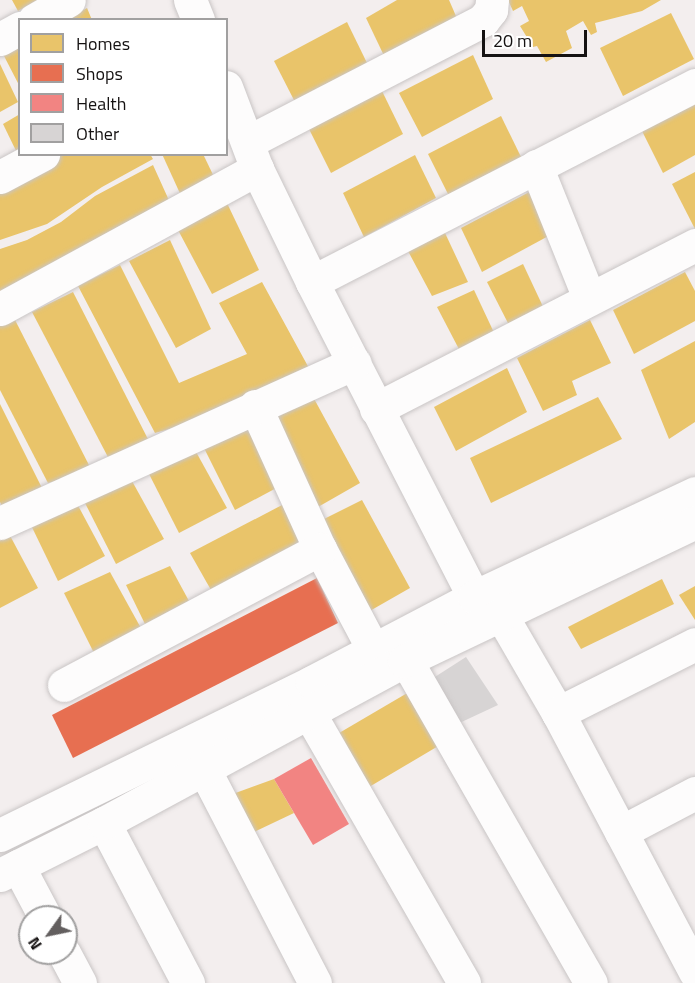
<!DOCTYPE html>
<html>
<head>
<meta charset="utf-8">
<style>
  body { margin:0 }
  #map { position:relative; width:695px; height:983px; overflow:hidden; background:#f3eeee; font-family:"Titillium Web",sans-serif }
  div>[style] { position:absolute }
  .homes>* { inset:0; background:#e9c46a }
  .shops>* { inset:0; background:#e76f51 }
  .health>* { inset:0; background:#f28482 }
  .building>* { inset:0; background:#d7d4d4 }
  .roads { filter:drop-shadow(0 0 2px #c9c5c5) drop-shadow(0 0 2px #c9c5c5) }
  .minor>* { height:33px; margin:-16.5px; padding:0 16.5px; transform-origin:16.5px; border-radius:16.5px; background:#fdfcfc }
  span { translate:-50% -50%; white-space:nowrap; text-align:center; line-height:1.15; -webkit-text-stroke:6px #fff; paint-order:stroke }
  .legend { position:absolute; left:18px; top:18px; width:210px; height:138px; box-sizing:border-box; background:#fff; border:2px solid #a1a0a0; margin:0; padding:8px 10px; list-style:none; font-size:18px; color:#151212 }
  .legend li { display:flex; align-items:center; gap:12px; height:30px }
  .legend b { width:30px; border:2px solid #a1a0a0 }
  .north { position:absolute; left:18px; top:905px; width:60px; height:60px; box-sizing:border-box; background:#fff; border:2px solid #a1a0a0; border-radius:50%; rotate:237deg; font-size:16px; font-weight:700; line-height:24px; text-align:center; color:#151212 }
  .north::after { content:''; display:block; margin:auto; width:21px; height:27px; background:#635f5f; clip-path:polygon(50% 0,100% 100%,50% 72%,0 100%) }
  .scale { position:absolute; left:482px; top:30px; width:105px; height:27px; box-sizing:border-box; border:3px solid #151212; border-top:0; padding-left:8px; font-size:18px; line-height:21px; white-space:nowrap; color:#151212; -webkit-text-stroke:4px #fff; paint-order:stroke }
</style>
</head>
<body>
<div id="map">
  <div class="homes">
    <i style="clip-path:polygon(12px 0,37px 0,18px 11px)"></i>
    <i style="clip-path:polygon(397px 0,449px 0,459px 23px,387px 62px,366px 18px)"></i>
    <i style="clip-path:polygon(508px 0,661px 0,642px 11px,595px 23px,597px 32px,591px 35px,583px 21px,566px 31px,572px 48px,546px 62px,537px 46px,533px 47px,520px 26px,529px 21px,522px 6px,513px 11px)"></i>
    <i style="clip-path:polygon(87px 8px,92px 20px,66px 20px)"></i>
    <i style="clip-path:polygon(671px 13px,694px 59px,623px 96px,600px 48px)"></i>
    <i style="clip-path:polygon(347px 22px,368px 65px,296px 104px,274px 61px)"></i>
    <i style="clip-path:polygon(20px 45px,20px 87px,3px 54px)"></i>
    <i style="clip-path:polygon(473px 55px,493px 99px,422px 137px,399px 93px)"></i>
    <i style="clip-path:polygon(0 64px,18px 102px,0 112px)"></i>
    <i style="clip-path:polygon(382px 91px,403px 134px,331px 173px,309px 129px)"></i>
    <i style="clip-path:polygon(695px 98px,695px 155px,663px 173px,641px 129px)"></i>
    <i style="clip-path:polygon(20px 114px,20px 159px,3px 124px)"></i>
    <i style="clip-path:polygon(501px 116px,522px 159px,450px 198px,428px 154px)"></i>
    <i style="clip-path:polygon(61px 154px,150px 154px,153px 159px,102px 187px,47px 224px,0 240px,0 188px)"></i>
    <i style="clip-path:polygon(162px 154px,203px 154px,217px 183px,183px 200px)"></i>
    <i style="clip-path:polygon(415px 155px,436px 198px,364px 237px,343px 193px)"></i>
    <i style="clip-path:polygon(153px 165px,172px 207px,0 299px,0 249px,27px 240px,61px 222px,95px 196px)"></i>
    <i style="clip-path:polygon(695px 172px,695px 229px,672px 184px)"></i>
    <i style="clip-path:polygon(533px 190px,554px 233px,482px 272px,461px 228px)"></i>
    <i style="clip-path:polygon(226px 201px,259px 270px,212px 294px,178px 230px)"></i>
    <i style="clip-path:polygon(445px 233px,468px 282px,432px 296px,408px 251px)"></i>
    <i style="clip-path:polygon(170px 240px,211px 329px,176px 348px,129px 261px)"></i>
    <i style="clip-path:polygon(523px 264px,546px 313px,510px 327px,487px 282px)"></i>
    <i style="clip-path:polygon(120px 265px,179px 383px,247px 354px,219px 303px,262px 282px,310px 370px,198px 421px,155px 433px,78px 286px)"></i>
    <i style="clip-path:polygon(685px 272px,695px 291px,695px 321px,634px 354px,613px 310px)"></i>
    <i style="clip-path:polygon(474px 290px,497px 339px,461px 353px,437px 307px)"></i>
    <i style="clip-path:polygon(73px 292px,152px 447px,109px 459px,32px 312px)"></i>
    <i style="clip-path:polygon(13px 316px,92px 471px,48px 483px,0 390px,0 322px)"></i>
    <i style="clip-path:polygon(590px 320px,611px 363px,572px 381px,577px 395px,543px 411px,517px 358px)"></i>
    <i style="clip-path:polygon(695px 341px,695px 422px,669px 439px,641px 370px)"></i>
    <i style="clip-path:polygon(507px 368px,527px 412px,456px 451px,434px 407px)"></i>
    <i style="clip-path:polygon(312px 395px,360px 483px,318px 507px,269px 416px)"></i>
    <i style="clip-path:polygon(598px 397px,622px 439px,491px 503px,470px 458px)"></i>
    <i style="clip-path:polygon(0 404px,46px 496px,3px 508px,0 502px)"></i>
    <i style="clip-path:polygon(251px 427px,282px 485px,235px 510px,204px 448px)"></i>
    <i style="clip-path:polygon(195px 450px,227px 508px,179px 533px,148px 472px)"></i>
    <i style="clip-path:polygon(132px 481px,164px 539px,116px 564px,85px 503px)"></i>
    <i style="clip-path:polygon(74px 498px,105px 556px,58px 581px,28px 519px)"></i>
    <i style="clip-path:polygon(362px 500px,410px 588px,368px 612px,320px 521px)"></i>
    <i style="clip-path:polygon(284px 504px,307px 543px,211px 590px,190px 553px)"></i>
    <i style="clip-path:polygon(7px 530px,38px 588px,0 608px,0 533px)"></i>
    <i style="clip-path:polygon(170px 566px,189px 601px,145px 624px,126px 585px)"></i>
    <i style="clip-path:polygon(110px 572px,142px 630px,95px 655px,64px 593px)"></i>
    <i style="clip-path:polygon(662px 579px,674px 604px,581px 649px,568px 627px)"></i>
    <i style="clip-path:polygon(695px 586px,695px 620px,679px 595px)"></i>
    <i style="clip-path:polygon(409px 692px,440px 745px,364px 790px,334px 736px)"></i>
    <i style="clip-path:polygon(274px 779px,294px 813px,250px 834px,230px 795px)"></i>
  </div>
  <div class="shops">
    <i style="clip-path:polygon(317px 578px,338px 623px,73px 758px,52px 715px)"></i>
  </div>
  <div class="health">
    <i style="clip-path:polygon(311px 758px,349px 824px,313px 845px,274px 779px)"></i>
  </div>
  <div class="building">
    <i style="clip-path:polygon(466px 657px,498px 705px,453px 726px,427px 682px)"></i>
  </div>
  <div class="roads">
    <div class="minor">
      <i style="left:190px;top:0;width:22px;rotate:68deg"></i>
      <i style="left:34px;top:20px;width:40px;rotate:-29.7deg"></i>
      <i style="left:0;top:39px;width:23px;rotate:-29deg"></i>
      <i style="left:226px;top:87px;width:88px;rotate:69.3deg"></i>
      <i style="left:257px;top:169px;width:126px;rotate:64deg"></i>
      <i style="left:312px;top:282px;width:354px;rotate:62.8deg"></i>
      <i style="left:474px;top:597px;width:31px;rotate:32deg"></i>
      <i style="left:500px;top:613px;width:116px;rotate:59.9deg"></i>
      <i style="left:558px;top:713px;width:293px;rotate:62.1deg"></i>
      <i style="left:248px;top:142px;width:265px;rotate:-27.4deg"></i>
      <i style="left:483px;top:20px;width:13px;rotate:-51deg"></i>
      <i style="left:491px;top:10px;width:10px;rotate:-84deg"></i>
      <i style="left:536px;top:166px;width:142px;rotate:68.1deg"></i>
      <i style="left:0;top:177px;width:49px;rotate:-28.1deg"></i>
      <i style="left:312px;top:282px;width:431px;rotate:-27.2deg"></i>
      <i style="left:0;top:309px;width:293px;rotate:-28.6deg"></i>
      <i style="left:255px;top:406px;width:157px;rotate:65.6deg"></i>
      <i style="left:320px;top:549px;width:113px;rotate:62.1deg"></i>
      <i style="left:376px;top:409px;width:359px;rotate:-27.2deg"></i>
      <i style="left:0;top:523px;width:389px;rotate:-24.3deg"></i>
      <i style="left:395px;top:641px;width:394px;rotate:60.2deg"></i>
      <i style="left:64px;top:685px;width:290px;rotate:-28deg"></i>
      <i style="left:309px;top:713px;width:311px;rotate:60.1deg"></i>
      <i style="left:558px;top:713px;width:153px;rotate:-26.7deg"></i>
      <i style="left:204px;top:769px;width:241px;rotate:62.6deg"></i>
      <i style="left:104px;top:823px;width:181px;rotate:62.3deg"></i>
      <i style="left:621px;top:832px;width:84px;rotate:-27.8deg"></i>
      <i style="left:0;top:835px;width:347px;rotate:-26.1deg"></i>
      <i style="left:312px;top:682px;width:183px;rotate:-27.7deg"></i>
      <i style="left:474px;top:597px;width:244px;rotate:-25.2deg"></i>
      <i style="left:18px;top:866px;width:58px;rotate:62.1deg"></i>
      <i style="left:0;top:875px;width:116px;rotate:-26.6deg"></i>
      <i style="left:104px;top:823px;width:341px;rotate:-28.4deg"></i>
      <i style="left:404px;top:661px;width:322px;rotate:-25.5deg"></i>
      <i style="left:64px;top:953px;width:34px;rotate:62deg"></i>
    </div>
  </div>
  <ul class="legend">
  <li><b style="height:16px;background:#e9c46a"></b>Homes</li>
  <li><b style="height:16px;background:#e76f51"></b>Shops</li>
  <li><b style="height:16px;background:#f28482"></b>Health</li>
  <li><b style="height:16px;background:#d7d4d4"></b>Other</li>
  </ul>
  <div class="north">N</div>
  <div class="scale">20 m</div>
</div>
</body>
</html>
